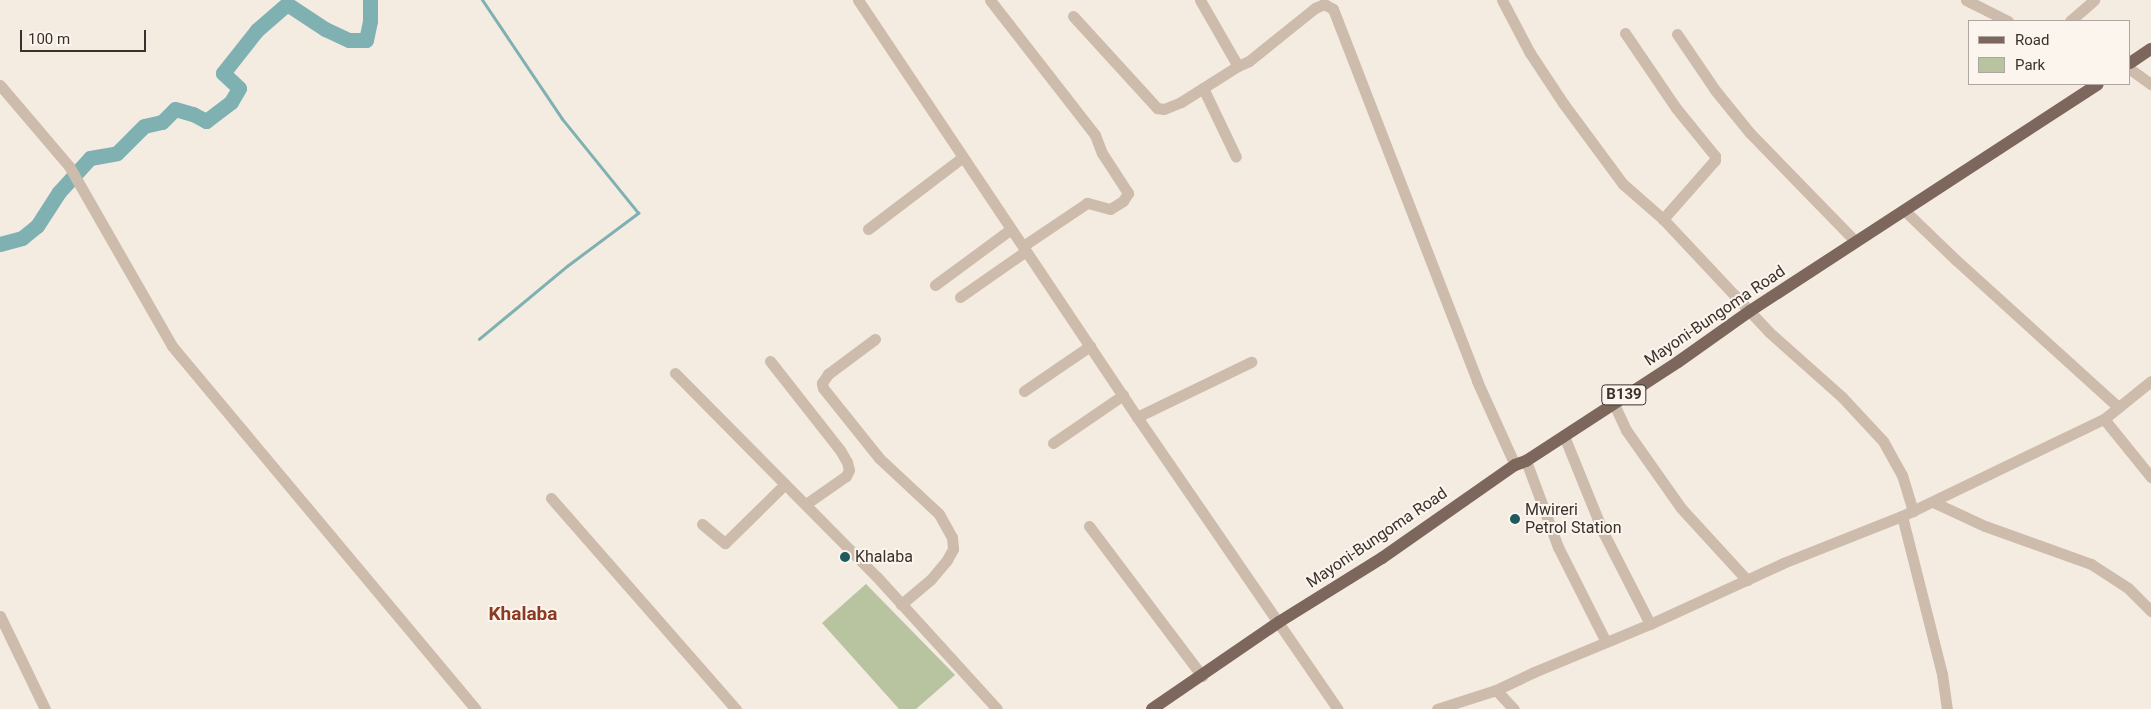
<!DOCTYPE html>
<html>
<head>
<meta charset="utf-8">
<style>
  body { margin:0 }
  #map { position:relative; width:2151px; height:709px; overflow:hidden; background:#f4ebe1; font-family:Roboto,sans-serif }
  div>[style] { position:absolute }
  .green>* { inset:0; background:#b8c4a0 }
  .stream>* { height:2.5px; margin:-1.25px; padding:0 1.25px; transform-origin:1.25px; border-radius:1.25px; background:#7fb0b2 }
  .river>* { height:15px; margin:-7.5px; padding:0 7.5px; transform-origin:7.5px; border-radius:7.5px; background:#7fb0b2 }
  .minor>* { height:11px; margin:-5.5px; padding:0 5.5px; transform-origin:5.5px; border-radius:5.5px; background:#cdbbac }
  .major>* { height:12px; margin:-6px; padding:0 6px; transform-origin:6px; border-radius:6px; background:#7d675c }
  .dots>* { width:14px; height:14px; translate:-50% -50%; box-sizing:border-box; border:2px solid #fbf5ee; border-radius:50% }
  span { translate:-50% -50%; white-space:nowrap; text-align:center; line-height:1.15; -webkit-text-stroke:4px #fbf5ee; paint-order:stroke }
  .shield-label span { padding:1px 4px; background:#fbf5ee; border:1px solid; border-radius:4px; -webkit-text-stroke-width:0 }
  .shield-label { font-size:15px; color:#3b302b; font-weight:700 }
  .street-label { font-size:16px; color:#3b302b }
  .poi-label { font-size:16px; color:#3b302b }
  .left { translate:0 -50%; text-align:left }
  .quarter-label { font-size:19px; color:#8c3b22; font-weight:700 }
  .legend { position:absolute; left:1968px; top:20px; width:162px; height:65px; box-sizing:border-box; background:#fbf5ee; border:1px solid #aea6a0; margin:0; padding:6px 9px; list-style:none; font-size:15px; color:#3b302b }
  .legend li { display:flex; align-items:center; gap:10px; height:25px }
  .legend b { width:25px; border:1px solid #aea6a0 }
  .scale { position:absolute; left:20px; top:30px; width:126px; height:22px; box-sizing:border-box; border:2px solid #3b302b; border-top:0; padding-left:6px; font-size:15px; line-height:18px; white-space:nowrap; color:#3b302b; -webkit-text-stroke:4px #fbf5ee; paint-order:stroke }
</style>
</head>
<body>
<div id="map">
  <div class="green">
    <i style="clip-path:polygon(866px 584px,955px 675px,916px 709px,899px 709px,822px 623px)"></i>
  </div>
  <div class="stream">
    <i style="left:479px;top:339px;width:114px;rotate:-39.7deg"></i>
    <i style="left:567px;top:266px;width:89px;rotate:-36.7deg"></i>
    <i style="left:638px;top:213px;width:121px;rotate:-129deg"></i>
    <i style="left:562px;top:119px;width:143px;rotate:-123.9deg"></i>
  </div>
  <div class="river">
    <i style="left:0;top:244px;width:23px;rotate:-15deg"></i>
    <i style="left:22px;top:238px;width:19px;rotate:-39deg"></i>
    <i style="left:37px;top:226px;width:40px;rotate:-57.1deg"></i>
    <i style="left:59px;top:192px;width:46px;rotate:-47.6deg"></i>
    <i style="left:90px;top:158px;width:27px;rotate:-10deg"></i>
    <i style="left:117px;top:153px;width:38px;rotate:-45deg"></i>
    <i style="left:144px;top:126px;width:18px;rotate:-13deg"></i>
    <i style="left:162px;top:122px;width:18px;rotate:-45deg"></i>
    <i style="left:175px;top:109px;width:19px;rotate:16deg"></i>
    <i style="left:193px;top:114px;width:15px;rotate:28deg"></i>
    <i style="left:206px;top:121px;width:31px;rotate:-37deg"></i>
    <i style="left:231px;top:102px;width:16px;rotate:-60deg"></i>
    <i style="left:239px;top:88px;width:22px;rotate:-137deg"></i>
    <i style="left:223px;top:73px;width:55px;rotate:-51.7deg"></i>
    <i style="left:257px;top:30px;width:40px;rotate:-41deg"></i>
    <i style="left:287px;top:4px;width:45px;rotate:33.3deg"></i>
    <i style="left:325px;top:29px;width:26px;rotate:25deg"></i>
    <i style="left:349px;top:40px;width:17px"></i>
    <i style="left:366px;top:40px;width:19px;rotate:-78deg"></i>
    <i style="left:370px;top:21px;width:21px;rotate:-90deg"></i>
  </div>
  <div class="minor">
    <i style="left:858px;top:0;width:502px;rotate:56.21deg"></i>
    <i style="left:1137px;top:417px;width:354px;rotate:55.5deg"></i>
    <i style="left:990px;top:0;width:171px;rotate:52.1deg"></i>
    <i style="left:1095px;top:135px;width:19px;rotate:69deg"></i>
    <i style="left:1102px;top:153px;width:48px;rotate:57deg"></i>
    <i style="left:1128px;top:193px;width:9px;rotate:122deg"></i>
    <i style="left:1123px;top:201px;width:15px;rotate:148deg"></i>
    <i style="left:1110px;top:209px;width:24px;rotate:-165deg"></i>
    <i style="left:1087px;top:203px;width:77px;rotate:146.1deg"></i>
    <i style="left:1200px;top:0;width:76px;rotate:60.1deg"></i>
    <i style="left:1238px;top:66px;width:12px;rotate:-24deg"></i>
    <i style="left:1249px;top:61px;width:85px;rotate:-38.8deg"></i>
    <i style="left:1315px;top:8px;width:10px;rotate:-24deg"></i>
    <i style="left:1324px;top:4px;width:10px;rotate:29deg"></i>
    <i style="left:1333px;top:9px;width:399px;rotate:68.8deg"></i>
    <i style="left:1477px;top:381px;width:92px;rotate:65.7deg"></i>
    <i style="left:1502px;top:0;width:60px;rotate:62.2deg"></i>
    <i style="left:1530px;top:53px;width:60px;rotate:56.6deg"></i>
    <i style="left:1563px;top:103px;width:101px;rotate:53.5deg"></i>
    <i style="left:1623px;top:184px;width:53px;rotate:41.2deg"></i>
    <i style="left:1663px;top:219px;width:155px;rotate:46.8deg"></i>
    <i style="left:1769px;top:332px;width:98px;rotate:41.7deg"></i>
    <i style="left:1842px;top:397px;width:60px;rotate:47deg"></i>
    <i style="left:1883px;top:441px;width:39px;rotate:61deg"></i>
    <i style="left:1902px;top:475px;width:38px;rotate:73deg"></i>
    <i style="left:1966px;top:0;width:47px;rotate:26.6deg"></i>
    <i style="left:1073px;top:16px;width:125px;rotate:47.6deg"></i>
    <i style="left:1157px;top:108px;width:7px;rotate:8deg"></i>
    <i style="left:1164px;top:109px;width:18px;rotate:-22deg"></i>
    <i style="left:1181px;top:102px;width:67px;rotate:-32.3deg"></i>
    <i style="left:2070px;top:21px;width:32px;rotate:-41deg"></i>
    <i style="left:1625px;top:33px;width:91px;rotate:55.8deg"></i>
    <i style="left:1676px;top:108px;width:62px;rotate:50.9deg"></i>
    <i style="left:1715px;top:156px;width:4px;rotate:90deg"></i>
    <i style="left:1715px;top:160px;width:79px;rotate:131.4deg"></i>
    <i style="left:1677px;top:34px;width:68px;rotate:55.8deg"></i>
    <i style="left:1715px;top:90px;width:55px;rotate:50.9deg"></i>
    <i style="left:1750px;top:133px;width:151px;rotate:45.8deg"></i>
    <i style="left:2130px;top:69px;width:26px;rotate:36deg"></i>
    <i style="left:0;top:85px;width:106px;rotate:49.6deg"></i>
    <i style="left:69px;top:166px;width:207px;rotate:60.2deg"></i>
    <i style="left:172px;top:346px;width:473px;rotate:50.1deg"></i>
    <i style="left:1203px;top:88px;width:76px;rotate:64.4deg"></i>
    <i style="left:1905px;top:211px;width:71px;rotate:43.9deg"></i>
    <i style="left:1956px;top:260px;width:219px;rotate:42.2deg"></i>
    <i style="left:868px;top:229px;width:119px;rotate:-37.2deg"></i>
    <i style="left:935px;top:285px;width:94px;rotate:-36.4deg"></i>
    <i style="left:960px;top:297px;width:80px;rotate:-34.9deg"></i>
    <i style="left:875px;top:339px;width:59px;rotate:143.3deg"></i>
    <i style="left:828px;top:374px;width:11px;rotate:124deg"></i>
    <i style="left:822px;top:383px;width:5px;rotate:79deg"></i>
    <i style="left:823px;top:388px;width:90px;rotate:51.3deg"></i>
    <i style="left:879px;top:458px;width:82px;rotate:43deg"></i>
    <i style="left:939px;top:514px;width:26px;rotate:61deg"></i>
    <i style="left:952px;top:537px;width:12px;rotate:85deg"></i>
    <i style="left:953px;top:549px;width:13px;rotate:119deg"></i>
    <i style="left:947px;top:560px;width:26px;rotate:130deg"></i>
    <i style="left:930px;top:580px;width:38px;rotate:140deg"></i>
    <i style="left:770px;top:361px;width:113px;rotate:51.8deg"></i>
    <i style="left:840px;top:450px;width:14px;rotate:60deg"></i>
    <i style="left:847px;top:462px;width:8px;rotate:76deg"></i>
    <i style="left:849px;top:470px;width:7px;rotate:117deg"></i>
    <i style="left:846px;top:476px;width:49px;rotate:145deg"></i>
    <i style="left:675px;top:373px;width:287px;rotate:45.3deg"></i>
    <i style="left:877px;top:577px;width:178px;rotate:47.7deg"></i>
    <i style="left:1024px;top:391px;width:80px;rotate:-34.3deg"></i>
    <i style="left:1613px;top:402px;width:31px;rotate:65deg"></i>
    <i style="left:1626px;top:430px;width:95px;rotate:54.8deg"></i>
    <i style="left:1681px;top:508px;width:98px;rotate:47.5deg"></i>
    <i style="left:1137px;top:417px;width:127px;rotate:-25.8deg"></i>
    <i style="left:2104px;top:419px;width:75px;rotate:51deg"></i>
    <i style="left:1564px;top:436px;width:104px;rotate:67.9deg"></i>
    <i style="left:1603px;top:532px;width:103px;rotate:62.9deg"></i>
    <i style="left:1053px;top:443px;width:85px;rotate:-34.4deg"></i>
    <i style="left:1526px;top:461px;width:92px;rotate:69.6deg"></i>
    <i style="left:1558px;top:547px;width:106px;rotate:63.2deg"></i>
    <i style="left:551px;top:498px;width:281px;rotate:48.8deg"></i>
    <i style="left:1933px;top:502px;width:57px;rotate:24.8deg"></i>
    <i style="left:1985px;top:526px;width:113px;rotate:19.7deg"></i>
    <i style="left:2091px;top:564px;width:44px;rotate:33deg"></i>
    <i style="left:2128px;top:588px;width:33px;rotate:45deg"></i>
    <i style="left:1902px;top:516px;width:163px;rotate:75.8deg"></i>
    <i style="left:1942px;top:674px;width:35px;rotate:82deg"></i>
    <i style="left:702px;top:524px;width:30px;rotate:40deg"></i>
    <i style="left:725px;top:543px;width:84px;rotate:-44.5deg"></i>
    <i style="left:1089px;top:526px;width:188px;rotate:53deg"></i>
    <i style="left:0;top:616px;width:103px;rotate:64.2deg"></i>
    <i style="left:1496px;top:690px;width:26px;rotate:47deg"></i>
    <i style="left:1437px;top:709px;width:62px;rotate:-17.9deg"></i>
    <i style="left:1496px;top:690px;width:42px;rotate:-25.3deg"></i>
    <i style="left:1534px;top:672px;width:126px;rotate:-22.5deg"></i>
    <i style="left:1650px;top:624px;width:146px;rotate:-24.6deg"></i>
    <i style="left:1783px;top:563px;width:128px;rotate:-21.6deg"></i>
    <i style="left:1902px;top:516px;width:224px;rotate:-25.7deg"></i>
    <i style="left:2104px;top:419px;width:60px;rotate:-39deg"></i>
  </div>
  <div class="major">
    <i style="left:2130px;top:63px;width:25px;rotate:-34deg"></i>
    <i style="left:1152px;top:709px;width:154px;rotate:-34.4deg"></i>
    <i style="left:1279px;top:622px;width:121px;rotate:-31.9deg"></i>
    <i style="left:1382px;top:558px;width:162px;rotate:-35deg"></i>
    <i style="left:1515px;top:465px;width:12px;rotate:-20deg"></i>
    <i style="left:1526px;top:461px;width:181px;rotate:-33.1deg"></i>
    <i style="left:1678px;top:362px;width:88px;rotate:-35.3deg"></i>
    <i style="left:1750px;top:311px;width:415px;rotate:-33.1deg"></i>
  </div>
  <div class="dots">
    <i style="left:1515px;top:519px;background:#1f5a5e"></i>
    <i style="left:845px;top:557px;background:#1f5a5e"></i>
  </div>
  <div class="shield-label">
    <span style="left:1624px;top:395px">B139</span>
  </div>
  <div class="street-label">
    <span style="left:1715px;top:316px;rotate:-34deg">Mayoni-Bungoma Road</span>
    <span style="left:1377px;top:538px;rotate:-34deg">Mayoni-Bungoma Road</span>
  </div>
  <div class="poi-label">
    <span class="left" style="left:1525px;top:519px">Mwireri<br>Petrol Station</span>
    <span class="left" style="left:855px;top:557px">Khalaba</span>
  </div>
  <div class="quarter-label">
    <span style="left:523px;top:614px">Khalaba</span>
  </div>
  <ul class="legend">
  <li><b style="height:6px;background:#7d675c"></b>Road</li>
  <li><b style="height:14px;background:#b8c4a0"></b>Park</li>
  </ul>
  <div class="scale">100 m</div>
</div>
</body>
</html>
